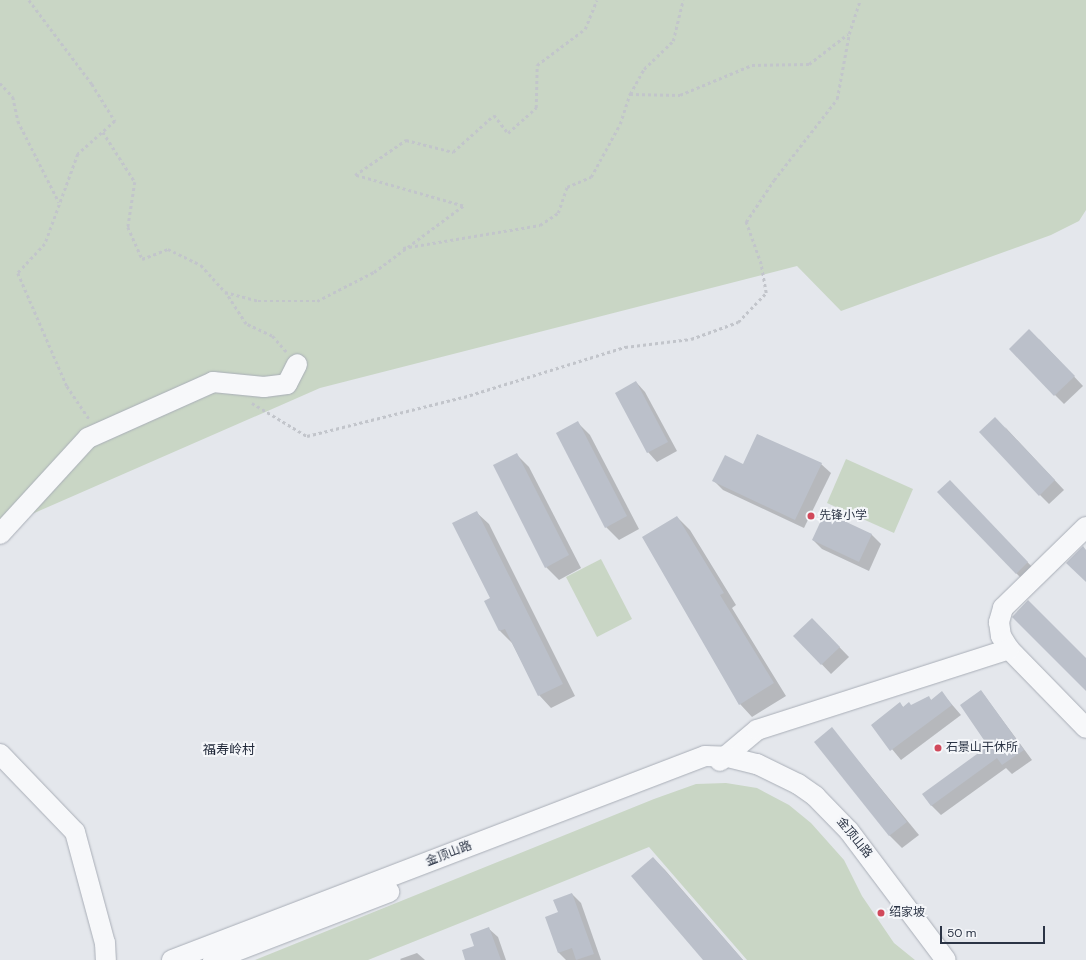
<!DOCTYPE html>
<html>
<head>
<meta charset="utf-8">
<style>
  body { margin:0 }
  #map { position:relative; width:1086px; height:960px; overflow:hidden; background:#e4e7ec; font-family:"DM Sans","Noto Sans SC",sans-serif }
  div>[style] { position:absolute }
  .green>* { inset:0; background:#c9d6c5 }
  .shadow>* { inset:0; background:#0003 }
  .building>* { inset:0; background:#bbc0ca }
  .path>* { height:2.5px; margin-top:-1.25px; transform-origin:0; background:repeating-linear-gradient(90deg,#c2c5cb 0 3px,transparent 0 6px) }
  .roads { filter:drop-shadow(0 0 1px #a9aeb7) drop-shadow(0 0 1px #a9aeb7) }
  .minor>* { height:20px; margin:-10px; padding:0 10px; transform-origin:10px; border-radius:10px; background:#f7f8fa }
  .dots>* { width:11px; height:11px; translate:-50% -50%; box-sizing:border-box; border:2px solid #f4f6f9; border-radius:50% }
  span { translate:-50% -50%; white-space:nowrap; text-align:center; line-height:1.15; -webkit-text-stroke:4px #f4f6f9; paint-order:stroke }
  .poi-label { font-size:12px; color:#2b3445 }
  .left { translate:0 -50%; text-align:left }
  .street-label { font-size:12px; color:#2b3445 }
  .neighbourhood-label { font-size:13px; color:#1d2536 }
  .scale { position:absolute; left:940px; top:926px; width:105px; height:18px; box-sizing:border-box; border:2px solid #2b3445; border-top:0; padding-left:5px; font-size:12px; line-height:14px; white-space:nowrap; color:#2b3445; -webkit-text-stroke:3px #f4f6f9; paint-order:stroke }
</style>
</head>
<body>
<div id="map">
  <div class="green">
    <i style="clip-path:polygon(0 0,1086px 0,1086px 210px,1079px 221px,1051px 235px,841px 311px,797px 266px,320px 388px,0 528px)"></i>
    <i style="clip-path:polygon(846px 459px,913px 489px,894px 533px,827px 503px)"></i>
    <i style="clip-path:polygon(601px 559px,632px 619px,597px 637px,566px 577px)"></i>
    <i style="clip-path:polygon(726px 783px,757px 788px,789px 805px,811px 823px,844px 860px,862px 896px,894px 943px,915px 960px,747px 960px,649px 847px,368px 960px,255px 960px,654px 799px,696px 784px)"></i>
  </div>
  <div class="shadow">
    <i style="clip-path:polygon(1039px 339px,1083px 386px,1064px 404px,1055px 395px)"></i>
    <i style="clip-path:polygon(636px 382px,645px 392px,677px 451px,657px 462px,648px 452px)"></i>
    <i style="clip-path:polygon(578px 423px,590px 435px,639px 529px,619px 540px,606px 527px)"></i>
    <i style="clip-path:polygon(1005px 427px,1064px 490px,1049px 504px,1040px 495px)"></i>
    <i style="clip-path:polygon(516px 454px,529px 467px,581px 568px,559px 580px,546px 567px)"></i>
    <i style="clip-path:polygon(821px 464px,831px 473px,804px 528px,723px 490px,714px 481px,744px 465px)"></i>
    <i style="clip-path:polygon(959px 491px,1037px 572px,1026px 583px,1016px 573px)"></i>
    <i style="clip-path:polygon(476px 512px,489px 524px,575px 696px,551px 708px,539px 695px,512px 643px,500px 631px,491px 599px)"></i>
    <i style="clip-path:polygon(825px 513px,872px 535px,881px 544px,869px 571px,822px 549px,813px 540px)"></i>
    <i style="clip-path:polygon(677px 517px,690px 530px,736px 605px,732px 608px,786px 696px,752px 717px,740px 704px)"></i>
    <i style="clip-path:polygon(821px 628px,849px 657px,831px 674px,795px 636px)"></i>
    <i style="clip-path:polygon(981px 691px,1032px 760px,1012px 774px,1006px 768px,941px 815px,931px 805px,990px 746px)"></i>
    <i style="clip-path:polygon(942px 693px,961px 715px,901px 760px,872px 725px,900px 704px,904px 708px,912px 706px,928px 697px,932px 701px)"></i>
    <i style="clip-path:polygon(832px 729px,919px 835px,902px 848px,889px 835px)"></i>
    <i style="clip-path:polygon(653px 858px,665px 870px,743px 960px,705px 960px)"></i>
    <i style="clip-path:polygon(572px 894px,581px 903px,601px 960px,566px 960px,559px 953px,559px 913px)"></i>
    <i style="clip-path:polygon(488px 928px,498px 937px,506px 960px,466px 960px)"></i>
    <i style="clip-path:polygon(417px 953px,425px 960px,401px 960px,400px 959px)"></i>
  </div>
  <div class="building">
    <i style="clip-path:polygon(1029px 329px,1075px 376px,1054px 396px,1009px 349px)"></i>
    <i style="clip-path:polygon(636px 381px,668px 442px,647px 453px,615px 393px)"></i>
    <i style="clip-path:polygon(995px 417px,1055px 480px,1039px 496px,979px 432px)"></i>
    <i style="clip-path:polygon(578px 421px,627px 516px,605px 528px,556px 433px)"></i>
    <i style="clip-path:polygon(757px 434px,822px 463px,795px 520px,712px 481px,725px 455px,743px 464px)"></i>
    <i style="clip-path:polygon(517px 453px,569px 555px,545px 568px,493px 465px)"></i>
    <i style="clip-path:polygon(950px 480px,1028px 562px,1016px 574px,937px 492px)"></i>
    <i style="clip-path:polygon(477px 511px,563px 684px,538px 696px,505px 629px,499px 631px,484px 601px,490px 598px,452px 523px)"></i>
    <i style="clip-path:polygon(825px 512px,872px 534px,859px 562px,812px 540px)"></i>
    <i style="clip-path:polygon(677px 516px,724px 593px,720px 595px,774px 683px,739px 705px,642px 537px)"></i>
    <i style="clip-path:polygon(1083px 546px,1086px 550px,1086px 582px,1066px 563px)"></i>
    <i style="clip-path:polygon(1028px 600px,1086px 658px,1086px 691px,1012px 617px)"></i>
    <i style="clip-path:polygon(812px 618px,840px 647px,821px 665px,793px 636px)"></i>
    <i style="clip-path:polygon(981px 690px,1024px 750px,1002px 765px,997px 758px,931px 806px,922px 794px,988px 746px,960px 705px)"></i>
    <i style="clip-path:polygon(942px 691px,952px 705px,890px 751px,871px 725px,900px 702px,903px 707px,909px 702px,911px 705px,929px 696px,931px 700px)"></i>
    <i style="clip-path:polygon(832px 727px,907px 822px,889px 836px,814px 742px)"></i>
    <i style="clip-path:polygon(653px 857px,743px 960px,703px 960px,631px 876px)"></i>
    <i style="clip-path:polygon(572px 893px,594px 954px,576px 960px,572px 948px,558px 953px,545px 917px,558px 912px,553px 900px)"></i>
    <i style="clip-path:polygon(489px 927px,501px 960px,465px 960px,462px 950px,474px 946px,470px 934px)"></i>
  </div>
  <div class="path">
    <i style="left:29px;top:0;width:105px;rotate:53.1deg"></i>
    <i style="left:92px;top:84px;width:44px;rotate:58.1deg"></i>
    <i style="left:115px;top:121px;width:50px;rotate:138.3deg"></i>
    <i style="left:78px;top:154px;width:96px;rotate:110.1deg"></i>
    <i style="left:45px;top:244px;width:40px;rotate:133deg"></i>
    <i style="left:18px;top:273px;width:123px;rotate:66.6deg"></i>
    <i style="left:67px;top:386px;width:40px;rotate:56deg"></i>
    <i style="left:0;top:83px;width:19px;rotate:47deg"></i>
    <i style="left:13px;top:97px;width:25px;rotate:78deg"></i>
    <i style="left:18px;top:121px;width:91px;rotate:63.2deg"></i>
    <i style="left:630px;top:94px;width:50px;rotate:1.1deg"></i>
    <i style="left:680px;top:95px;width:78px;rotate:-22.6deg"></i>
    <i style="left:752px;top:65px;width:57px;rotate:-1deg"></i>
    <i style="left:809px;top:64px;width:49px;rotate:-37.6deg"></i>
    <i style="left:103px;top:132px;width:59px;rotate:57.4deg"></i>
    <i style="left:135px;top:182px;width:46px;rotate:98.8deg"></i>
    <i style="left:128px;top:227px;width:35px;rotate:66deg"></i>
    <i style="left:142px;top:259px;width:28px;rotate:-21deg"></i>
    <i style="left:168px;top:249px;width:37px;rotate:26deg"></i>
    <i style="left:201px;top:265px;width:36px;rotate:48deg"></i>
    <i style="left:403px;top:248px;width:139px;rotate:-9.5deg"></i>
    <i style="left:540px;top:225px;width:22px;rotate:-34deg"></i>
    <i style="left:558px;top:213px;width:28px;rotate:-71deg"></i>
    <i style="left:567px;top:187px;width:26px;rotate:-23deg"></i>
    <i style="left:591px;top:177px;width:60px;rotate:-61.3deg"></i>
    <i style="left:620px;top:124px;width:32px;rotate:-72deg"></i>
    <i style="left:630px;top:94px;width:29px;rotate:-61deg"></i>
    <i style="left:644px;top:69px;width:40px;rotate:-44deg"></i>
    <i style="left:673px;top:41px;width:42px;rotate:-76.3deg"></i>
    <i style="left:286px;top:352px;width:21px;rotate:-131deg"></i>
    <i style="left:272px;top:336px;width:29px;rotate:-155deg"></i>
    <i style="left:246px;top:324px;width:38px;rotate:-123deg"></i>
    <i style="left:225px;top:292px;width:34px;rotate:15deg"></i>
    <i style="left:258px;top:301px;width:59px"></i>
    <i style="left:317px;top:301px;width:64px;rotate:-27deg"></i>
    <i style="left:374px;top:272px;width:111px;rotate:-36.6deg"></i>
    <i style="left:463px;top:206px;width:112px;rotate:-164deg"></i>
    <i style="left:355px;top:175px;width:62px;rotate:-34.5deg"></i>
    <i style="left:406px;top:140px;width:49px;rotate:14.3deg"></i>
    <i style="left:453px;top:152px;width:55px;rotate:-42.1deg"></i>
    <i style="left:494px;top:115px;width:23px;rotate:52deg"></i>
    <i style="left:508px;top:133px;width:38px;rotate:-42deg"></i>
    <i style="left:536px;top:108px;width:43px;rotate:-88.7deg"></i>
    <i style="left:537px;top:65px;width:60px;rotate:-36.9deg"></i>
    <i style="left:585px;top:29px;width:31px;rotate:-68deg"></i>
    <i style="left:252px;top:403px;width:64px;rotate:31deg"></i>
    <i style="left:307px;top:436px;width:162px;rotate:-14deg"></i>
    <i style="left:464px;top:397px;width:169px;rotate:-17.3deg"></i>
    <i style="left:625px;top:347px;width:66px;rotate:-6.9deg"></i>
    <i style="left:691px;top:339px;width:50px;rotate:-19.9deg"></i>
    <i style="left:738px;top:322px;width:40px;rotate:-46deg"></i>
    <i style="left:766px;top:293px;width:29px;rotate:-100deg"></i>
    <i style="left:761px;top:264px;width:45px;rotate:-109.7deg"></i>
    <i style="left:746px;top:222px;width:50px;rotate:-56.3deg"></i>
    <i style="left:774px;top:180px;width:103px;rotate:-52.1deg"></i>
    <i style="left:837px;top:99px;width:66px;rotate:-79.5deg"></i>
    <i style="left:849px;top:34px;width:36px;rotate:-72deg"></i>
  </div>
  <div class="roads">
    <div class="minor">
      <i style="left:1086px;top:527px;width:116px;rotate:135.7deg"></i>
      <i style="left:1003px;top:608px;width:15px;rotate:106deg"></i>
      <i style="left:999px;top:622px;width:14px;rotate:82deg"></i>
      <i style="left:1001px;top:636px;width:15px;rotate:58deg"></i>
      <i style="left:1009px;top:649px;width:110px;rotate:45.7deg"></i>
      <i style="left:0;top:534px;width:130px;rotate:-47.5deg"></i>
      <i style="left:88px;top:438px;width:137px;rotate:-24.1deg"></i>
      <i style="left:213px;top:382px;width:51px;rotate:5.6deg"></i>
      <i style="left:264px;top:387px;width:23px;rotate:-7deg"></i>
      <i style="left:287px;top:384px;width:22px;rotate:-63deg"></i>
      <i style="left:0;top:754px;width:108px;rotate:46.1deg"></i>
      <i style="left:75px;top:832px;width:115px;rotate:74.9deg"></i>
      <i style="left:105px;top:943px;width:17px;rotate:87deg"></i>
      <i style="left:720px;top:761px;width:48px;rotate:-40deg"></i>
      <i style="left:757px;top:730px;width:265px;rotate:-17.8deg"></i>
      <i style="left:172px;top:960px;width:571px;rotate:-20.94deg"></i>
      <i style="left:705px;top:756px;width:23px;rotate:2deg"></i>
      <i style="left:728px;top:757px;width:30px;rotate:14deg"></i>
      <i style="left:757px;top:764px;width:46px;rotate:26deg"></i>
      <i style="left:798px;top:784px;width:21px;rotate:35deg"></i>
      <i style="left:815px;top:796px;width:49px;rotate:45.8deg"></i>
      <i style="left:849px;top:831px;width:161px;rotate:53.1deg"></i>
      <i style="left:213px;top:960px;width:189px;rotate:-21.1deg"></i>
    </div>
  </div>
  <div class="dots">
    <i style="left:811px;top:516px;background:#d1495b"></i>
    <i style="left:938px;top:748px;background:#d1495b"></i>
    <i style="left:881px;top:913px;background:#d1495b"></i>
  </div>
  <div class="poi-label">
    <span class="left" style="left:819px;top:516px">先锋小学</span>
    <span class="left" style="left:946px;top:748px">石景山干休所</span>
    <span class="left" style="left:889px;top:913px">绍家坡</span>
  </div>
  <div class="street-label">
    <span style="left:854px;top:838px;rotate:51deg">金顶山路</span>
    <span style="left:449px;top:854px;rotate:-21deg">金顶山路</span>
  </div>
  <div class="neighbourhood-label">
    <span style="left:229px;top:750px">福寿岭村</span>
  </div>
  <div class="scale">50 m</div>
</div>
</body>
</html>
